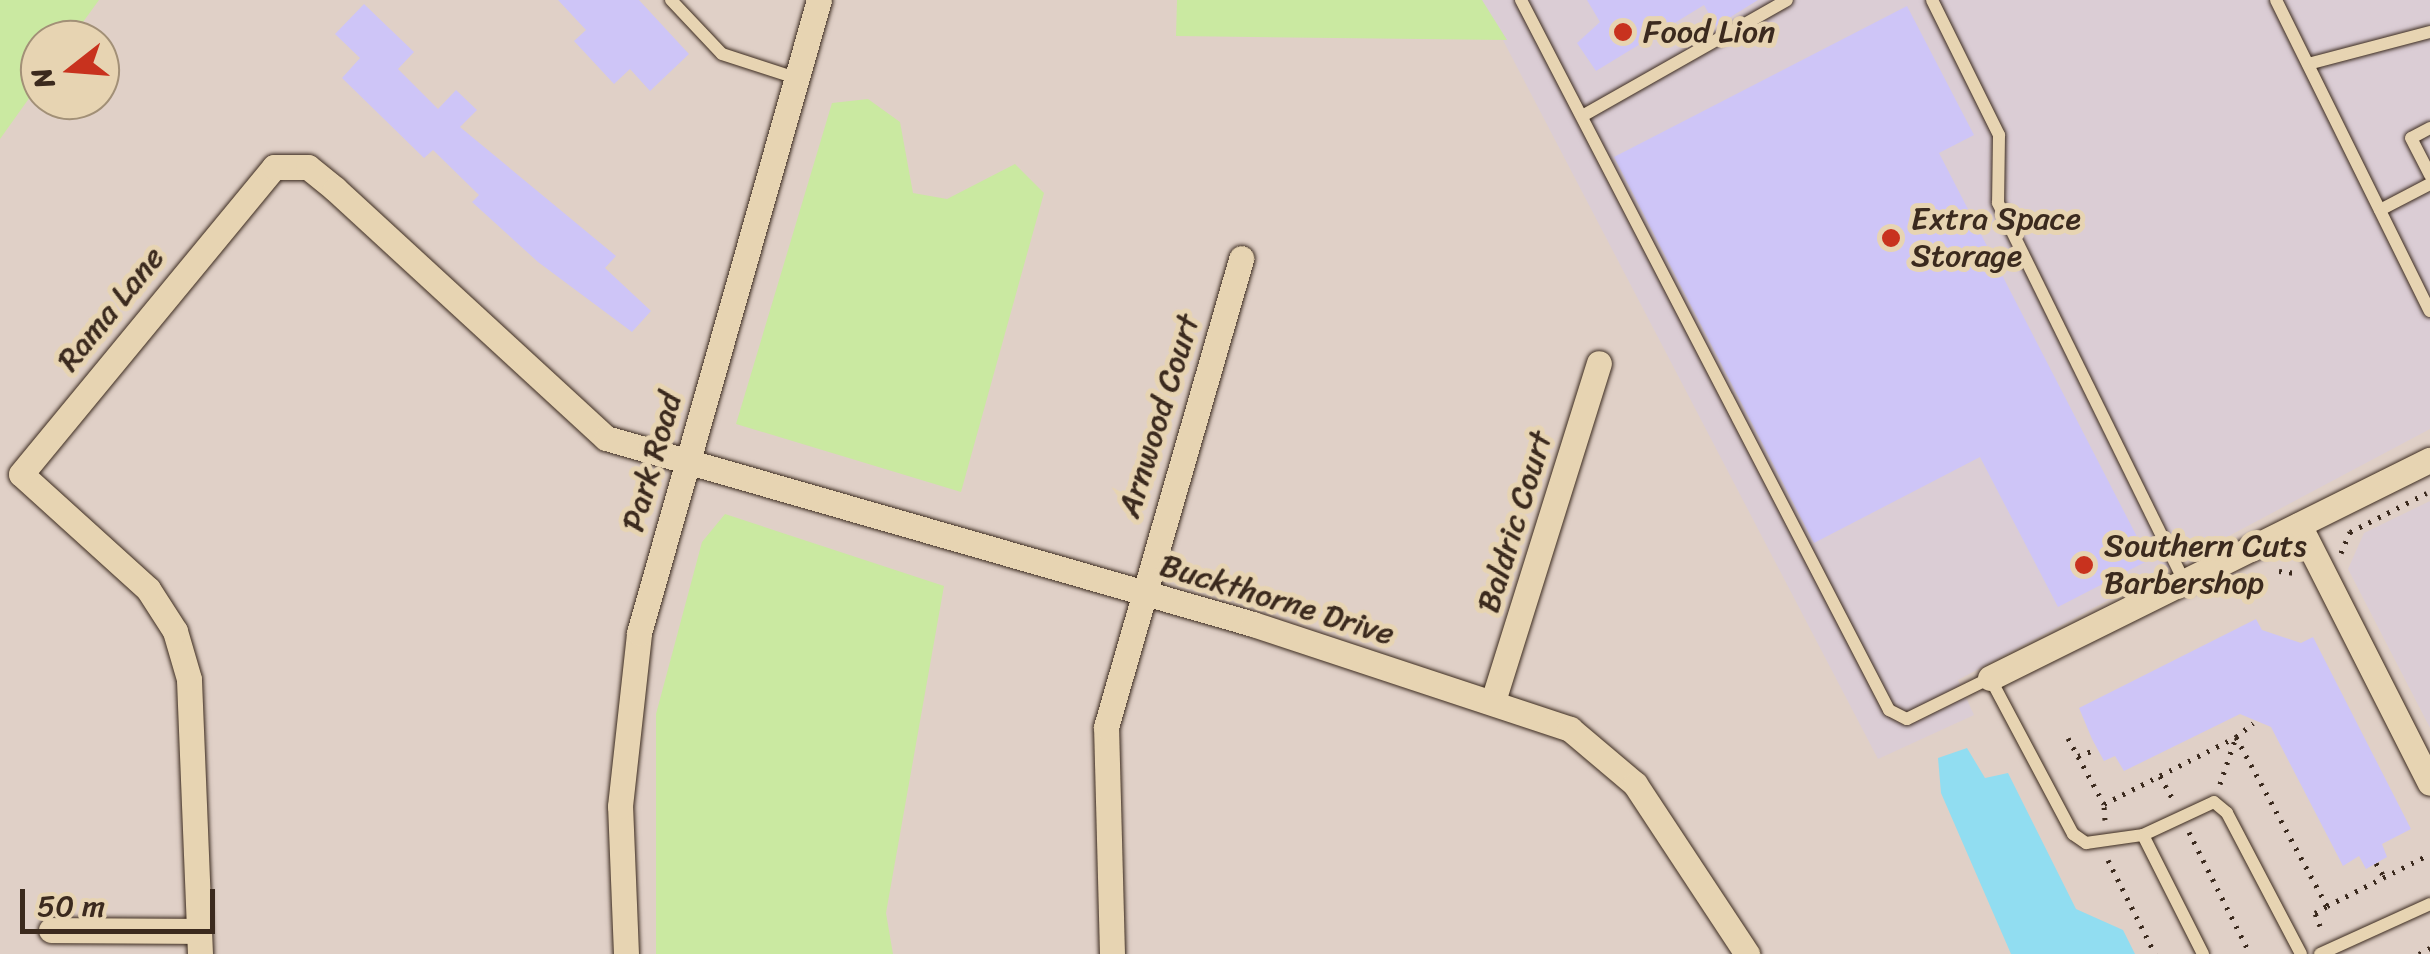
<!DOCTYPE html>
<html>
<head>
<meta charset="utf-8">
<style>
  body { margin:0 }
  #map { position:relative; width:2430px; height:954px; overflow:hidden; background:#e0d0c7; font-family:Sriracha,sans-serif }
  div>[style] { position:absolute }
  .built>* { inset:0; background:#dbcdd5 }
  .green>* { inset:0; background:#cae9a1 }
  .water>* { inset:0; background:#91ddf1 }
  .building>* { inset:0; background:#cec5f7 }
  .path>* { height:5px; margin-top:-2.5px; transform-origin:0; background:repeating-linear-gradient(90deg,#3b2a1e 0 2.5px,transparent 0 10.5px) }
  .roads { filter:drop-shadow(0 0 2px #3b2a1e) drop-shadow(0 0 2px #3b2a1e) }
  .lane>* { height:12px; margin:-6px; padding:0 6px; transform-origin:6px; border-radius:6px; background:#e7d4b2 }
  .street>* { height:25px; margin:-12.5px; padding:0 12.5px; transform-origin:12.5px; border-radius:12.5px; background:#e7d4b2 }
  .dots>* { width:28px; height:28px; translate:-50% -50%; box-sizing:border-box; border:5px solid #e7d4b2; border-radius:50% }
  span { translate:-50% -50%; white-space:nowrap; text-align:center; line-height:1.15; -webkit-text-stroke:10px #e7d4b2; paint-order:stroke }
  .poi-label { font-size:32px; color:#3b2a1e }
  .left { translate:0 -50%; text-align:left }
  .street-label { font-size:32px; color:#3b2a1e }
  .north { position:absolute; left:20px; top:20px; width:100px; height:100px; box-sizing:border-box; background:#e7d4b2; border:2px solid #a29077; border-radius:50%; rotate:253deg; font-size:28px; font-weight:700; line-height:40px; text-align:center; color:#3b2a1e }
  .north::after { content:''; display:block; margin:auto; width:35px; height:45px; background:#c8321e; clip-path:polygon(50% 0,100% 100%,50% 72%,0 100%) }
  .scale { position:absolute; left:20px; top:889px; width:195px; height:45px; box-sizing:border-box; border:5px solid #3b2a1e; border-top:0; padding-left:12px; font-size:30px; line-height:35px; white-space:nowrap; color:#3b2a1e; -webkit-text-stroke:8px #e7d4b2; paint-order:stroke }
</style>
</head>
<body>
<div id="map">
  <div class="built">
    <i style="clip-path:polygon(1482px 0,2430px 0,2430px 429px,1958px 680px,1974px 715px,1878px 759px)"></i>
    <i style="clip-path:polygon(2430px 501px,2430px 728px,2348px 569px,2364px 533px)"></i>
  </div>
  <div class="green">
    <i style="clip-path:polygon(0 0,99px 0,70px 40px,40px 40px,40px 83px,0 139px)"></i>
    <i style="clip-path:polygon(1177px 0,1482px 0,1507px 40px,1176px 36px)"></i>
    <i style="clip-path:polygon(868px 99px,900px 122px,913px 193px,947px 199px,1015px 164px,1044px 193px,961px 492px,736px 424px,832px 103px)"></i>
    <i style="clip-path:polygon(725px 514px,944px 586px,886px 913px,893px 954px,656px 954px,656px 714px,702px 542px)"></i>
  </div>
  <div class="water">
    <i style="clip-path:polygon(1967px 748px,1985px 778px,2008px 773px,2076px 909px,2123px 930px,2135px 954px,2011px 954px,1941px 793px,1938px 758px)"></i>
  </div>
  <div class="building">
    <i style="clip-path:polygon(558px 0,639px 0,689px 54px,650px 91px,630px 69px,614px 84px,574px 41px,586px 30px)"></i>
    <i style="clip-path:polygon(1587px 0,1758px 0,1716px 26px,1704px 5px,1596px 71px,1577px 43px,1600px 22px)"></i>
    <i style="clip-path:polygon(364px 4px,414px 52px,398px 69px,438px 109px,456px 90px,477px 110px,460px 127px,616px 256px,605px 268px,651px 311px,632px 332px,538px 262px,472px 202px,479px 195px,433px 150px,424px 158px,342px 78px,360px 58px,335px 34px)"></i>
    <i style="clip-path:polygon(1907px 6px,1974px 135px,1939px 153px,2149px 560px,2058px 607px,1980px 457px,1814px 543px,1614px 157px)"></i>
    <i style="clip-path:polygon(2256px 619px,2262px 630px,2301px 643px,2313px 637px,2411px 829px,2382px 844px,2387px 857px,2366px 869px,2359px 856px,2343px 866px,2271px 727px,2240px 714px,2124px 771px,2115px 756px,2104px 761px,2092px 739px,2079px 708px)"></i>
  </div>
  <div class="path">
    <i style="left:2341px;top:553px;width:23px;rotate:-67deg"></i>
    <i style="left:2350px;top:532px;width:86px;rotate:-26.9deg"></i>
    <i style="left:2279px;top:571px;width:17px;rotate:7deg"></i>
    <i style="left:2068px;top:738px;width:75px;rotate:61.4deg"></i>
    <i style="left:2078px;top:756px;width:20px;rotate:-20deg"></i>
    <i style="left:2160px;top:776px;width:26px;rotate:61deg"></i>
    <i style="left:2220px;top:784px;width:50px;rotate:-71.2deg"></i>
    <i style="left:2236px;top:737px;width:22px;rotate:-39deg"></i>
    <i style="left:2105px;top:820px;width:16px;rotate:-94deg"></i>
    <i style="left:2104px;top:804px;width:148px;rotate:-26.9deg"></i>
    <i style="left:2236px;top:737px;width:192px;rotate:61.7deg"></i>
    <i style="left:2327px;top:906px;width:115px;rotate:-26.8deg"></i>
    <i style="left:2189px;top:832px;width:136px;rotate:63.4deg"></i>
    <i style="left:2108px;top:860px;width:105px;rotate:63.4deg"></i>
    <i style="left:2376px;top:863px;width:16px;rotate:60deg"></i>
    <i style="left:2320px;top:926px;width:14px;rotate:-111deg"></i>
    <i style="left:2315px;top:913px;width:14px;rotate:-30deg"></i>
    <i style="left:2419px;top:954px;width:13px;rotate:-29deg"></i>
  </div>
  <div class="roads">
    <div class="lane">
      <i style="left:671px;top:0;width:74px;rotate:46.6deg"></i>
      <i style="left:722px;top:54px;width:78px;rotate:18deg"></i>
      <i style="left:1521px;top:0;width:800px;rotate:62.6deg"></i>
      <i style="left:1889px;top:710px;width:20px;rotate:27deg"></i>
      <i style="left:1907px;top:719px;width:93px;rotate:-26.3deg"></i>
      <i style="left:1990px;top:678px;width:177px;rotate:62deg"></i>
      <i style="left:2073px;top:834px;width:16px;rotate:35deg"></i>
      <i style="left:2086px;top:843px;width:58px;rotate:-8deg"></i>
      <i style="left:1932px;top:0;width:151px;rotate:63.6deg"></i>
      <i style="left:1999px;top:135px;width:68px;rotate:90.8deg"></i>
      <i style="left:1998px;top:203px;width:421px;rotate:63.8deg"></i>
      <i style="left:2276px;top:0;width:347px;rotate:63.7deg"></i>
      <i style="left:2308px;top:64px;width:126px;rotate:-14.7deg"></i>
      <i style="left:1584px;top:115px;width:233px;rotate:-29.5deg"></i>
      <i style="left:2430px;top:128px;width:21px;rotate:152deg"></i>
      <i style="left:2411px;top:138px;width:42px;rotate:62.8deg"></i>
      <i style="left:2380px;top:210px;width:56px;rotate:-27.5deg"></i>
      <i style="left:2203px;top:954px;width:133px;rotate:-116.8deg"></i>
      <i style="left:2143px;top:835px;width:78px;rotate:-24.9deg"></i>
      <i style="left:2214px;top:802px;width:17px;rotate:40deg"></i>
      <i style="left:2227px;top:813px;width:159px;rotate:62.3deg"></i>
      <i style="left:2320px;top:954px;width:121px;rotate:-24.4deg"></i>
    </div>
    <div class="street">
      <i style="left:2299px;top:525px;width:289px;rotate:63.1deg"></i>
      <i style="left:1990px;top:678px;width:491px;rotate:-26.4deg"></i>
      <i style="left:1493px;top:701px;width:354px;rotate:-72.6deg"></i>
      <i style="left:51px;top:930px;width:148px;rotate:0.4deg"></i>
      <i style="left:200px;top:954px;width:275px;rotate:-92.3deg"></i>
      <i style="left:189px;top:679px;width:50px;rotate:-106.3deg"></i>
      <i style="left:175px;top:631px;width:50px;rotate:-122.7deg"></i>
      <i style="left:148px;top:589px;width:171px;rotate:-137.8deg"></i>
      <i style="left:21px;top:474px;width:398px;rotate:-50.5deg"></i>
      <i style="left:274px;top:167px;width:34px"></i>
      <i style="left:308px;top:167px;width:35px;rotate:39deg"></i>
      <i style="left:335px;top:189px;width:368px;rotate:42.6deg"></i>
      <i style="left:606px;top:438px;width:673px;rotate:16.04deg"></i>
      <i style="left:1253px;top:624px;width:334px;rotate:18.3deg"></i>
      <i style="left:1570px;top:729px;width:85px;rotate:40.2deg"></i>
      <i style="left:1635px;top:784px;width:204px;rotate:56.6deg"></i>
      <i style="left:626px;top:954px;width:148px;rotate:-92.3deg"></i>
      <i style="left:620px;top:806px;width:174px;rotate:-83.7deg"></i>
      <i style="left:639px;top:633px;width:658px;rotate:-74.13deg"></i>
      <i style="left:1112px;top:954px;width:227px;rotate:-91.5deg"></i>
      <i style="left:1106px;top:727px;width:488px;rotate:-73.9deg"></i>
    </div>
  </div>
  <div class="dots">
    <i style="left:1623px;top:32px;background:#c8321e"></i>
    <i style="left:1891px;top:238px;background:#c8321e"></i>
    <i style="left:2084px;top:565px;background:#c8321e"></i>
  </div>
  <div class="poi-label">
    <span class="left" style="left:1643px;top:32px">Food Lion</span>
    <span class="left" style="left:1911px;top:238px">Extra Space<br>Storage</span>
    <span class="left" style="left:2104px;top:565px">Southern Cuts<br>Barbershop</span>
  </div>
  <div class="street-label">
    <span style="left:111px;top:309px;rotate:-51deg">Rama Lane</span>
    <span style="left:1159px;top:416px;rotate:-73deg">Arnwood Court</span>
    <span style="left:652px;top:462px;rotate:-74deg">Park Road</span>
    <span style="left:1515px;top:522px;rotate:-73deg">Baldric Court</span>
    <span style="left:1277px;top:600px;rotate:17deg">Buckthorne Drive</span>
  </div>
  <div class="north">N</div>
  <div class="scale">50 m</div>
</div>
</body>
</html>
